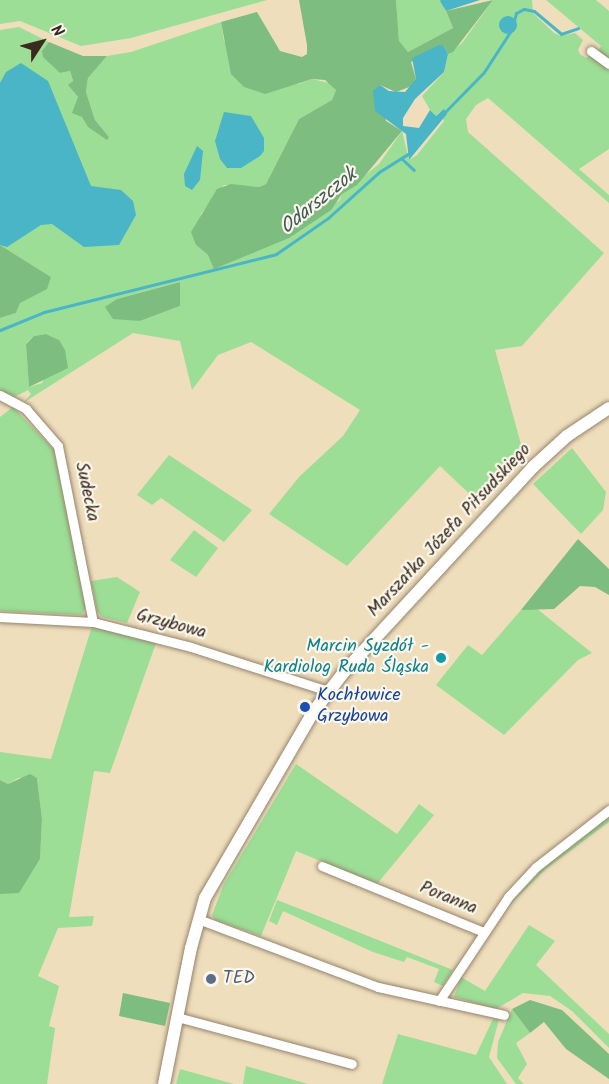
<!DOCTYPE html>
<html>
<head>
<meta charset="utf-8">
<style>
  body { margin:0 }
  #map { position:relative; width:609px; height:1084px; overflow:hidden; background:#efdebc; font-family:Kalam,sans-serif }
  div>[style] { position:absolute }
  .green>* { inset:0; background:#9cde96 }
  .forest>* { inset:0; background:#7dbd7f }
  .water>* { inset:0; background:#4ab5c7 }
  .round { border-radius:50% }
  .stream>* { height:3px; margin:-1.5px; padding:0 1.5px; transform-origin:1.5px; border-radius:1.5px; background:#4ab5c7 }
  .roads { filter:drop-shadow(0 0 2px #95846d) drop-shadow(0 0 2px #95846d) }
  .minor>* { height:9px; margin:-4.5px; padding:0 4.5px; transform-origin:4.5px; border-radius:4.5px; background:#fff }
  .tertiary>* { height:12px; margin:-6px; padding:0 6px; transform-origin:6px; border-radius:6px; background:#fff }
  .dots>* { width:16px; height:16px; translate:-50% -50%; box-sizing:border-box; border:3px solid #fbf7ec; border-radius:50% }
  span { translate:-50% -50%; white-space:nowrap; text-align:center; line-height:1.15; -webkit-text-stroke:4.5px #fbf7ec; paint-order:stroke }
  .street-label { font-size:18px; color:#3b2a1e }
  .culture-label { font-size:18px; color:#0d838f }
  .right { translate:-100% -50%; text-align:right }
  .transit-label { font-size:18px; color:#164399 }
  .left { translate:0 -50%; text-align:left }
  .service-label { font-size:18px; color:#4e5e75 }
  .water-label { font-size:20px; color:#405b59; font-style:italic }
  .north { position:absolute; left:12px; top:12px; width:60px; height:60px; -webkit-text-stroke:4px #fbf7ec; paint-order:stroke; rotate:54deg; font-size:16px; font-weight:700; line-height:24px; text-align:center; color:#3b2a1e }
  .north::after { content:''; display:block; margin:auto; width:21px; height:27px; background:#3b2a1e; clip-path:polygon(50% 0,100% 100%,50% 72%,0 100%) }
</style>
</head>
<body>
<div id="map">
  <div class="green">
    <i style="clip-path:polygon(0 0,267px 0,131px 38px,81px 46px,20px 21px,0 24px)"></i>
    <i style="clip-path:polygon(396px 0,441px 0,453px 28px,408px 52px,399px 42px)"></i>
    <i style="clip-path:polygon(evenodd,493px 0,532px 0,533px 13px,554px 33px,561px 36px,575px 33px,583px 40px,578px 50px,580px 54px,586px 58px,591px 55px,609px 69px,609px 149px,579px 169px,609px 195px,609px 203px,488px 98px,476px 105px,466px 119px,468px 132px,604px 253px,522px 346px,495px 350px,524px 455px,477px 501px,440px 466px,347px 566px,269px 514px,299px 477px,343px 436px,360px 410px,251px 342px,218px 355px,192px 390px,180px 341px,133px 333px,23px 403px,31px 394px,28px 390px,14px 397px,0 392px,0 318px,16px 313px,20px 303px,51px 277px,0 245px,0 30px,19px 27px,49px 42px,60px 73px,70px 71px,73px 82px,69px 86px,78px 97px,78px 114px,109px 137px,95px 120px,86px 92px,88px 78px,107px 56px,131px 52px,221px 22px,224px 41px,298px 84px,312px 79px,333px 84px,336px 90px,332px 100px,299px 119px,266px 184px,259px 187px,224px 185px,210px 202px,201px 214px,196px 245px,208px 255px,339px 201px,342px 194px,379px 164px,402px 131px,409px 160px,417px 155px,444px 121px,440px 112px,436px 116px,430px 110px,422px 96px,444px 72px,448px 54px,462px 43px,493px 0,180px 282px,180px 306px,140px 321px,120px 317px,117px 299px,180px 282px,493px 0,46px 334px,59px 340px,42px 383px,29px 387px,26px 343px,34px 336px,46px 334px)"></i>
    <i style="clip-path:polygon(546px 0,596px 0,609px 11px,609px 60px,598px 51px,601px 46px)"></i>
    <i style="clip-path:polygon(13px 407px,54px 450px,86px 606px,82px 615px,0 611px,0 417px)"></i>
    <i style="clip-path:polygon(572px 448px,606px 492px,603px 510px,581px 534px,533px 484px)"></i>
    <i style="clip-path:polygon(169px 455px,252px 510px,224px 542px,161px 498px,152px 505px,137px 495px)"></i>
    <i style="clip-path:polygon(194px 530px,218px 548px,196px 577px,170px 560px)"></i>
    <i style="clip-path:polygon(117px 577px,140px 592px,127px 623px,102px 617px,97px 611px,91px 581px)"></i>
    <i style="clip-path:polygon(536px 608px,592px 653px,578px 660px,504px 735px,436px 685px,468px 645px,482px 655px,521px 610px)"></i>
    <i style="clip-path:polygon(92px 626px,156px 643px,110px 773px,94px 771px,69px 917px,94px 916px,92px 926px,58px 928px,38px 976px,59px 986px,49px 1026px,55px 1028px,47px 1084px,0 1084px,0 894px,19px 892px,40px 859px,42px 819px,37px 778px,18px 778px,8px 784px,0 780px,0 752px,51px 759px)"></i>
    <i style="clip-path:polygon(296px 764px,397px 834px,419px 804px,434px 815px,377px 884px,296px 851px,261px 936px,215px 920px,212px 915px,224px 884px)"></i>
    <i style="clip-path:polygon(609px 817px,609px 822px,546px 869px,504px 911px,546px 864px)"></i>
    <i style="clip-path:polygon(277px 900px,308px 912px,453px 970px,443px 986px,434px 982px,439px 969px,407px 957px,404px 962px,373px 952px,283px 911px,277px 925px,269px 921px)"></i>
    <i style="clip-path:polygon(529px 925px,555px 941px,536px 965px,609px 1034px,609px 1048px,572px 1011px,550px 996px,523px 993px,496px 1009px,454px 997px,461px 977px,485px 991px)"></i>
    <i style="clip-path:polygon(512px 1009px,530px 1033px,516px 1043px,527px 1064px,518px 1078px,524px 1084px,516px 1084px,497px 1058px,498px 1042px)"></i>
    <i style="clip-path:polygon(493px 1019px,499px 1019px,489px 1057px,507px 1084px,382px 1084px,398px 1034px,476px 1055px)"></i>
    <i style="clip-path:polygon(246px 1066px,308px 1084px,243px 1084px)"></i>
    <i style="clip-path:polygon(180px 1069px,234px 1084px,176px 1084px)"></i>
  </div>
  <div class="forest">
    <i style="clip-path:polygon(299px 0,396px 0,399px 41px,408px 52px,453px 28px,446px 11px,493px 0,453px 52px,448px 54px,444px 46px,411px 62px,416px 79px,412px 86px,396px 92px,380px 85px,386px 121px,402px 131px,357px 185px,342px 194px,331px 210px,289px 238px,214px 269px,208px 255px,196px 245px,191px 232px,217px 189px,231px 184px,259px 187px,266px 184px,299px 119px,332px 100px,336px 90px,325px 80px,312px 79px,265px 94px,244px 87px,231px 74px,221px 22px,257px 12px,280px 51px,302px 57px,307px 54px,307px 45px)"></i>
    <i style="clip-path:polygon(49px 42px,83px 56px,107px 56px,88px 78px,86px 92px,95px 120px,109px 137px,107px 140px,88px 127px,82px 117px,72px 113px,78px 97px,68px 85px,73px 81px,70px 71px,60px 73px,43px 57px,42px 51px)"></i>
    <i style="clip-path:polygon(0 245px,51px 277px,47px 289px,20px 303px,16px 313px,0 318px)"></i>
    <i style="clip-path:polygon(180px 282px,180px 306px,140px 321px,113px 319px,105px 307px,117px 299px)"></i>
    <i style="clip-path:polygon(46px 334px,59px 340px,65px 350px,68px 368px,29px 387px,26px 344px,34px 336px)"></i>
    <i style="clip-path:polygon(578px 539px,609px 569px,609px 595px,595px 587px,580px 586px,554px 609px,521px 610px)"></i>
    <i style="clip-path:polygon(30px 774px,37px 778px,42px 819px,40px 859px,19px 893px,0 894px,0 780px,8px 784px)"></i>
    <i style="clip-path:polygon(123px 993px,170px 1003px,165px 1026px,119px 1016px)"></i>
    <i style="clip-path:polygon(530px 1000px,562px 1010px,609px 1054px,609px 1079px,566px 1049px,544px 1022px,530px 1033px,512px 1009px)"></i>
  </div>
  <div class="water">
    <i style="clip-path:polygon(480px 0,446px 11px,440px 1px,441px 0)"></i>
    <i class="round" style="left:499px;top:16px;width:18px;height:18px"></i>
    <i style="clip-path:polygon(439px 45px,444px 46px,448px 54px,444px 72px,415px 99px,403px 118px,403px 126px,419px 128px,430px 110px,436px 116px,444px 109px,447px 114px,409px 160px,406px 134px,375px 111px,373px 91px,380px 85px,389px 91px,405px 92px,416px 79px,412px 58px)"></i>
    <i style="clip-path:polygon(21px 63px,48px 81px,91px 186px,121px 190px,133px 201px,136px 215px,119px 245px,84px 247px,52px 224px,41px 225px,7px 247px,0 245px,0 83px,6px 72px)"></i>
    <i style="clip-path:polygon(224px 112px,251px 116px,264px 138px,264px 151px,260px 156px,241px 168px,227px 168px,220px 159px,215px 141px)"></i>
    <i style="clip-path:polygon(197px 146px,203px 151px,200px 180px,192px 190px,185px 186px,184px 174px)"></i>
  </div>
  <div class="stream">
    <i style="left:514px;top:21px;width:8px;rotate:-76deg"></i>
    <i style="left:516px;top:13px;width:9px;rotate:-27deg"></i>
    <i style="left:524px;top:9px;width:10px;rotate:11deg"></i>
    <i style="left:534px;top:11px;width:35px;rotate:40deg"></i>
    <i style="left:561px;top:34px;width:18px;rotate:-19deg"></i>
    <i style="left:444px;top:113px;width:57px;rotate:-45.7deg"></i>
    <i style="left:484px;top:72px;width:48px;rotate:-57deg"></i>
    <i style="left:402px;top:159px;width:16px;rotate:43deg"></i>
    <i style="left:0;top:330px;width:48px;rotate:-22.2deg"></i>
    <i style="left:44px;top:312px;width:239px;rotate:-14deg"></i>
    <i style="left:276px;top:254px;width:63px;rotate:-34.7deg"></i>
    <i style="left:328px;top:218px;width:69px;rotate:-42deg"></i>
    <i style="left:379px;top:172px;width:38px;rotate:-32deg"></i>
  </div>
  <div class="roads">
    <div class="minor">
      <i style="left:591px;top:51px;width:22px;rotate:36deg"></i>
      <i style="left:0;top:395px;width:30px;rotate:28deg"></i>
      <i style="left:26px;top:409px;width:49px;rotate:49.1deg"></i>
      <i style="left:58px;top:446px;width:179px;rotate:78.8deg"></i>
      <i style="left:0;top:617px;width:93px;rotate:3.1deg"></i>
      <i style="left:93px;top:622px;width:101px;rotate:14.3deg"></i>
      <i style="left:191px;top:647px;width:144px;rotate:17.8deg"></i>
      <i style="left:322px;top:866px;width:175px;rotate:22.2deg"></i>
      <i style="left:198px;top:919px;width:192px;rotate:20.7deg"></i>
      <i style="left:378px;top:987px;width:129px;rotate:12.5deg"></i>
      <i style="left:439px;top:1001px;width:125px;rotate:-56.4deg"></i>
      <i style="left:508px;top:897px;width:41px;rotate:-47deg"></i>
      <i style="left:536px;top:867px;width:93px;rotate:-38deg"></i>
      <i style="left:177px;top:1017px;width:181px;rotate:15deg"></i>
    </div>
    <div class="tertiary">
      <i style="left:164px;top:1084px;width:139px;rotate:-78.8deg"></i>
      <i style="left:191px;top:948px;width:52px;rotate:-74.4deg"></i>
      <i style="left:205px;top:898px;width:216px;rotate:-59.8deg"></i>
      <i style="left:314px;top:711px;width:49px;rotate:-52.4deg"></i>
      <i style="left:344px;top:672px;width:279px;rotate:-47.3deg"></i>
      <i style="left:533px;top:467px;width:46px;rotate:-42.4deg"></i>
      <i style="left:567px;top:436px;width:50px;rotate:-33.7deg"></i>
    </div>
  </div>
  <div class="dots">
    <i style="left:441px;top:658px;background:#0f9aa8"></i>
    <i style="left:305px;top:707px;background:#1a4fb4"></i>
    <i style="left:211px;top:979px;background:#5c6f8a"></i>
  </div>
  <div class="street-label">
    <span style="left:86px;top:492px;rotate:78deg">Sudecka</span>
    <span style="left:450px;top:531px;rotate:-47deg">Marszałka Józefa Piłsudskiego</span>
    <span style="left:171px;top:625px;rotate:15deg">Grzybowa</span>
    <span style="left:448px;top:899px;rotate:22deg">Poranna</span>
  </div>
  <div class="culture-label">
    <span class="right" style="left:429px;top:658px">Marcin Syzdół -<br>Kardiolog Ruda Śląska</span>
  </div>
  <div class="transit-label">
    <span class="left" style="left:317px;top:707px">Kochłowice<br>Grzybowa</span>
  </div>
  <div class="service-label">
    <span class="left" style="left:223px;top:979px">TED</span>
  </div>
  <div class="water-label">
    <span style="left:319px;top:202px;rotate:-39deg">Odarszczok</span>
  </div>
  <div class="north">N</div>
</div>
</body>
</html>
